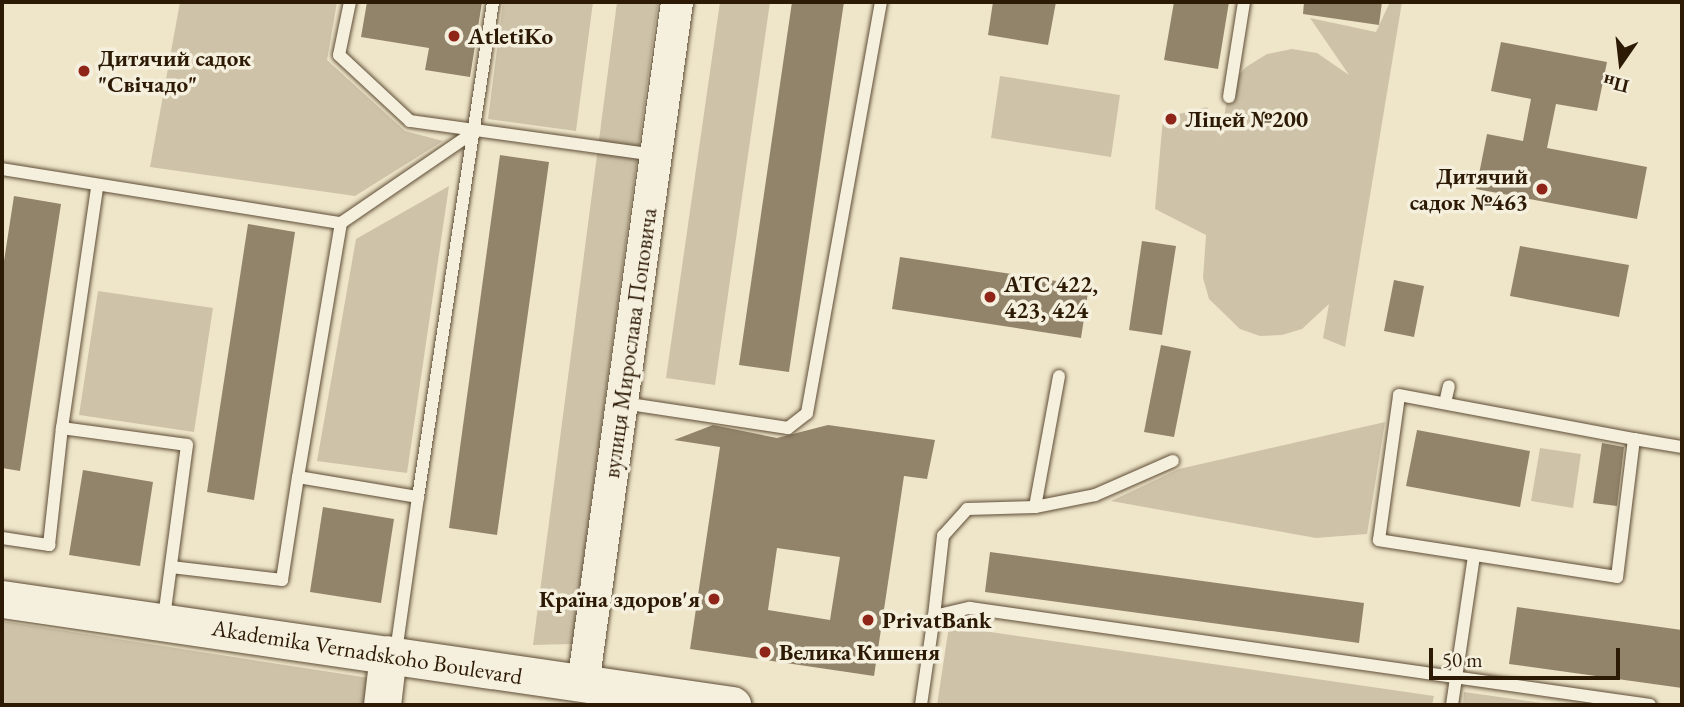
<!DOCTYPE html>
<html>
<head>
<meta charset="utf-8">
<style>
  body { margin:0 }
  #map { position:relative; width:1684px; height:707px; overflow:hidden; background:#efe6ca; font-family:"EB Garamond",serif }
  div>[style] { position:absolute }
  .green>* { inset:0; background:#cec3a9 }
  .building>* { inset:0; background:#92846b }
  .roads { filter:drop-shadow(0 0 2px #5e4d36) drop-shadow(0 0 2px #5e4d36) }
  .service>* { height:12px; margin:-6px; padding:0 6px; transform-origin:6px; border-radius:6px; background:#f5efdd }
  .tertiary>* { height:32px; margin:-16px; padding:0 16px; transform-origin:16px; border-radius:16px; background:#f5efdd }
  .secondary>* { height:37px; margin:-18.5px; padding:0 18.5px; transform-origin:18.5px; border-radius:18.5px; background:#f5efdd }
  .dots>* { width:19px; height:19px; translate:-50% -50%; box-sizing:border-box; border:4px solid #f5efdd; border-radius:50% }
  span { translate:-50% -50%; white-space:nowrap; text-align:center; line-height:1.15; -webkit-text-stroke:7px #f5efdd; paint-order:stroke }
  .poi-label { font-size:23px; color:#2d1a05; font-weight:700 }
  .left { translate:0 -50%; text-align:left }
  .right { translate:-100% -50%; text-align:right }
  .street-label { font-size:23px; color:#2d1a05 }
  .frame { position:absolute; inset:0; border:4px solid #2d1a05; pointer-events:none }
  .north { position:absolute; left:1586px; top:28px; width:70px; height:70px; -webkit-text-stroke:5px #f5efdd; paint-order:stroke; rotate:194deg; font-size:19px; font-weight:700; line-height:28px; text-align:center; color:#2d1a05 }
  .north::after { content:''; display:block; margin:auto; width:24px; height:32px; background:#2d1a05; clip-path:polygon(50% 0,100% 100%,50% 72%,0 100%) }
  .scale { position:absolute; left:1429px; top:648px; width:191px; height:32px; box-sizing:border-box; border:4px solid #2d1a05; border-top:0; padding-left:9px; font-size:21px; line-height:24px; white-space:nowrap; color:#2d1a05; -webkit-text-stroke:5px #f5efdd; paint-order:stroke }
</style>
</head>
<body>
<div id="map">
  <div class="green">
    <i style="clip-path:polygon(180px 2px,337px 2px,327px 60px,405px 131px,443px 141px,355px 196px,150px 167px)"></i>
    <i style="clip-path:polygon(503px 2px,593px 2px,576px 131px,488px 119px)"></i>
    <i style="clip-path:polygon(617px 2px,658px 2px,572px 644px,533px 645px)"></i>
    <i style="clip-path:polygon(720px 2px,770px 2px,715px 385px,666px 378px)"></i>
    <i style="clip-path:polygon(1390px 2px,1402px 2px,1345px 347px,1323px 338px,1329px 304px,1302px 329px,1282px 335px,1260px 336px,1240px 329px,1209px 299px,1203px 278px,1206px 235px,1155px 209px,1163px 118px,1207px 107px,1221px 137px,1229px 86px,1246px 67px,1267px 54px,1292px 49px,1317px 53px,1349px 75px,1310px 18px,1376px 32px)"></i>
    <i style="clip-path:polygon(1000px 76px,1120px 95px,1111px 157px,991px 138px)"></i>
    <i style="clip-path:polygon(449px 186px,407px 473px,317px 461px,356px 239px)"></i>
    <i style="clip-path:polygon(98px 291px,213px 308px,194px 432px,79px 415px)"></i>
    <i style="clip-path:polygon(1385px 422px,1367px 534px,1316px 538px,1111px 501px,1179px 469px)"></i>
    <i style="clip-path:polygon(1540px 448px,1581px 454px,1573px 508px,1531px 501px)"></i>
    <i style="clip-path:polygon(2px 621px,369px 678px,365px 705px,2px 705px)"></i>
    <i style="clip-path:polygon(949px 626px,1434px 696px,1432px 705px,937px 705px)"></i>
    <i style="clip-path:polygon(1464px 692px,1556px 705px,1463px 705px)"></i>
  </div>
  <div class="building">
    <i style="clip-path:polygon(367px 2px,482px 2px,470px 77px,425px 70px,429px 48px,361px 37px)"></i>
    <i style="clip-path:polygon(792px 2px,844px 2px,789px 372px,739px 365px)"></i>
    <i style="clip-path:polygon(993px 2px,1056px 2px,1048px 45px,988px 35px)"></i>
    <i style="clip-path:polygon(1174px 2px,1229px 2px,1218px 69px,1164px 60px)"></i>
    <i style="clip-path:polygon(1304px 2px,1382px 2px,1379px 25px,1303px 14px)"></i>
    <i style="clip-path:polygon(1501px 42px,1607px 62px,1597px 111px,1556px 104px,1547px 148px,1647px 167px,1637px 219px,1476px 189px,1487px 134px,1523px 141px,1531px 99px,1491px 91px)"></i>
    <i style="clip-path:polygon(500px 155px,549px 162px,497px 535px,449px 528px)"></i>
    <i style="clip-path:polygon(14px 196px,61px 204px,20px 471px,2px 468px,2px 274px)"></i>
    <i style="clip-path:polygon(248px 224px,295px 232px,254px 500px,207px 492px)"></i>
    <i style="clip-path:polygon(1142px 241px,1176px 246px,1162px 335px,1129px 330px)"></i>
    <i style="clip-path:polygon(1520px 246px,1629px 265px,1619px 317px,1510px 296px)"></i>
    <i style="clip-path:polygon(900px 257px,1089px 286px,1081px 338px,892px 309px)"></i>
    <i style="clip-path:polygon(1394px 280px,1424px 286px,1414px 337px,1384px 331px)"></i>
    <i style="clip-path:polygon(1161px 345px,1191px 351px,1174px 437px,1144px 432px)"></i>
    <i style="clip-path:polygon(evenodd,713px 425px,777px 438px,828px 425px,935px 440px,927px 479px,904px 476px,874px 676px,690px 649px,720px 447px,674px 440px,713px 425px,777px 548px,840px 557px,830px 620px,768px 610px,777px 548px)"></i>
    <i style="clip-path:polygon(1417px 430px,1530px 451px,1520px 507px,1406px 486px)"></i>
    <i style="clip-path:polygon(1602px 443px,1624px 447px,1617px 506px,1593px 503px)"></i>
    <i style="clip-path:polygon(83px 470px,153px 482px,140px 566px,69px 555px)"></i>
    <i style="clip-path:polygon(323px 507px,394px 519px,381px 603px,310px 592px)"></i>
    <i style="clip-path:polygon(990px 552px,1364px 603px,1359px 643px,985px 592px)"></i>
    <i style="clip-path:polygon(1517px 607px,1682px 630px,1682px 688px,1509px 664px)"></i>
  </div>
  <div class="roads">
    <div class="service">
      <i style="left:350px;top:2px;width:54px;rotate:101.7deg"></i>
      <i style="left:339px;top:55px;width:97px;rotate:42.9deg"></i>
      <i style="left:410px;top:121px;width:247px;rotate:7.9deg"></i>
      <i style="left:1229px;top:97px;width:96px;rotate:-81deg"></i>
      <i style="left:2px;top:169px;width:343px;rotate:9.1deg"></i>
      <i style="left:1399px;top:395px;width:239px;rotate:10.6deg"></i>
      <i style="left:1634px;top:439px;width:139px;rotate:97deg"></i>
      <i style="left:1617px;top:577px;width:241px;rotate:-171.2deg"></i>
      <i style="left:1379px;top:540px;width:146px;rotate:-82.1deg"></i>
      <i style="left:623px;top:403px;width:167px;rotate:8.6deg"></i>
      <i style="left:788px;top:428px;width:24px;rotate:-38deg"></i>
      <i style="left:807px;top:413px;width:418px;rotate:-79.8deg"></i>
      <i style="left:1445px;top:403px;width:17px;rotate:-77deg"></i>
      <i style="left:62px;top:428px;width:244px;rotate:-81.7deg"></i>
      <i style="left:1634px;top:439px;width:49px;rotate:9.5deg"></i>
      <i style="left:298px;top:477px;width:258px;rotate:-80.4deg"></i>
      <i style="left:341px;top:223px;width:161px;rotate:-34.4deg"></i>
      <i style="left:418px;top:497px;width:501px;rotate:-81.38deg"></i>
      <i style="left:1035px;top:507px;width:133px;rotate:-79.6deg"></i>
      <i style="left:2px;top:538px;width:48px;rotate:8.5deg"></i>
      <i style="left:49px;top:545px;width:118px;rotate:-83.7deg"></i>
      <i style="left:62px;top:428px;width:126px;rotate:7.7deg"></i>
      <i style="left:187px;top:445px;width:175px;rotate:97.6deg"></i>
      <i style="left:171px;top:567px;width:112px;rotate:6.7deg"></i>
      <i style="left:282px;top:580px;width:104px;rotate:-81.2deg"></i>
      <i style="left:298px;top:477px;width:122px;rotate:9.5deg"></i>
      <i style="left:418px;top:497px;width:157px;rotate:98.1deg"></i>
      <i style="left:934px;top:616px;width:81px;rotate:-83.6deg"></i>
      <i style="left:943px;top:536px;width:36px;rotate:-48deg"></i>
      <i style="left:967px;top:509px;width:68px;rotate:-1.7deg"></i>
      <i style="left:1035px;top:507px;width:61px;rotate:-11.3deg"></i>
      <i style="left:1095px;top:495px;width:85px;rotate:-23.6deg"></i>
      <i style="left:921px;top:705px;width:90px;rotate:-81.7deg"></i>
      <i style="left:934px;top:616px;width:37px;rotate:-13deg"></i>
      <i style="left:970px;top:608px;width:687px;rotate:8.12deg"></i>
      <i style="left:1452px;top:705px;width:151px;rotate:-81.6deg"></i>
    </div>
    <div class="tertiary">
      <i style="left:583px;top:685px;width:689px;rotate:-82.16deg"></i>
    </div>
    <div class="secondary">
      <i style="left:2px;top:599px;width:738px;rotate:8.26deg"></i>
      <i style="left:382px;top:705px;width:51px;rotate:-83.3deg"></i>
    </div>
  </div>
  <div class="dots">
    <i style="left:454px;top:36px;background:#8f2418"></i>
    <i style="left:84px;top:71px;background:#8f2418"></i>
    <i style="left:1171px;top:119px;background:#8f2418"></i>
    <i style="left:1542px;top:189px;background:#8f2418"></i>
    <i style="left:990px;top:297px;background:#8f2418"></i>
    <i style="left:714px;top:599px;background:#8f2418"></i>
    <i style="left:868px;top:620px;background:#8f2418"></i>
    <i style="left:765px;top:652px;background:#8f2418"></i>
  </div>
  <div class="poi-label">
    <span class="left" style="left:468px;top:36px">AtletiKo</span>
    <span class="left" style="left:98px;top:71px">Дитячий садок<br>"Свічадо"</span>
    <span class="left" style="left:1185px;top:119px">Ліцей №200</span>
    <span class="right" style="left:1528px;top:189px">Дитячий<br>садок №463</span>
    <span class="left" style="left:1004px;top:297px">АТС 422,<br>423, 424</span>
    <span class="right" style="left:700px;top:599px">Країна здоров'я</span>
    <span class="left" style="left:882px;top:620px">PrivatBank</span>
    <span class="left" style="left:779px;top:652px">Велика Кишеня</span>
  </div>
  <div class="street-label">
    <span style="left:630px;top:343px;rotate:-82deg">вулиця Мирослава Поповича</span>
    <span style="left:367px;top:652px;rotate:9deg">Akademika Vernadskoho Boulevard</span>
  </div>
  <div class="frame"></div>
  <div class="north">Пн</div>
  <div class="scale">50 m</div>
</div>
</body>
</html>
